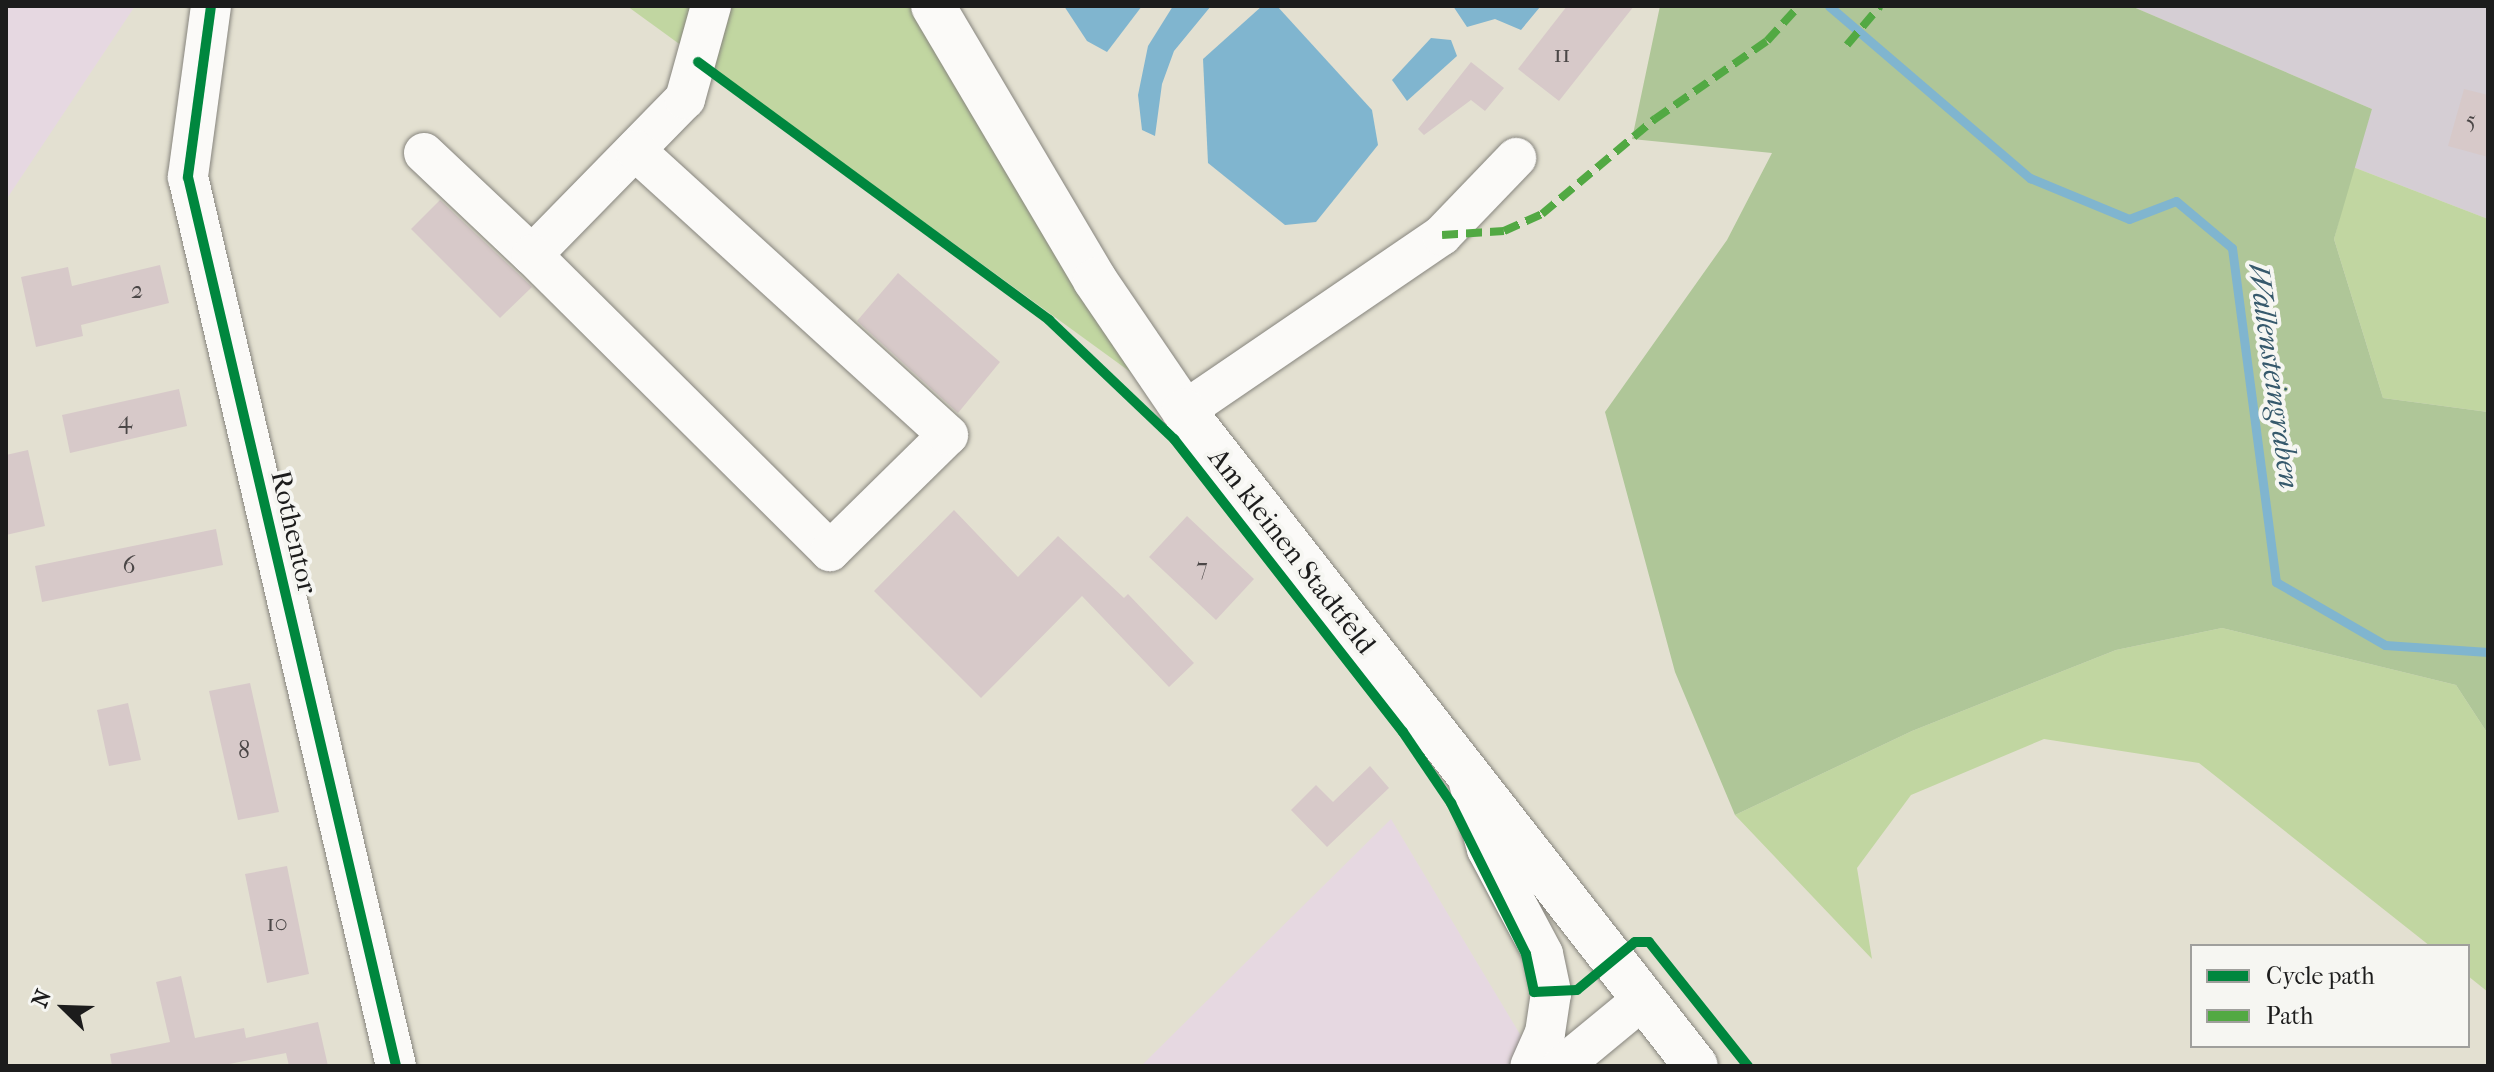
<!DOCTYPE html>
<html>
<head>
<meta charset="utf-8">
<style>
  body { margin:0 }
  #map { position:relative; width:2494px; height:1072px; overflow:hidden; background:#e3e0d1; font-family:"IM FELL French Canon",serif }
  div>[style] { position:absolute }
  .built>* { inset:0; background:#e6d8e1 }
  .industrial>* { inset:0; background:#d5ced4 }
  .green>* { inset:0; background:#c1d6a1 }
  .forest>* { inset:0; background:#afc698 }
  .water>* { inset:0; background:#80b5cf }
  .stream>* { height:9px; margin:-4.5px; padding:0 4.5px; transform-origin:4.5px; border-radius:4.5px; background:#80b5cf }
  .building>* { inset:0; background:#d7c9c9 }
  .roads { filter:drop-shadow(0 0 2px #86847d) drop-shadow(0 0 2px #86847d) }
  .minor>* { height:40px; margin:-20px; padding:0 20px; transform-origin:20px; border-radius:20px; background:#fbfaf8 }
  .major>* { height:44px; margin:-22px; padding:0 22px; transform-origin:22px; border-radius:22px; background:#fbfaf8 }
  .quiet>* { height:8px; margin-top:-4px; transform-origin:0; background:repeating-linear-gradient(90deg,#52a943 0 16px,transparent 0 24px) }
  .cycleway>* { height:10px; margin:-5px; padding:0 5px; transform-origin:5px; border-radius:5px; background:#00873e }
  span { translate:-50% -50%; white-space:nowrap; text-align:center; line-height:1.15; -webkit-text-stroke:8px #f6f6f2; paint-order:stroke }
  .number-label { font-size:24px; color:#4b4747 }
  .number-label span { -webkit-text-stroke-width:0 }
  .street-label { font-size:28px; color:#1c1c1c }
  .water-label { font-size:30px; color:#36596c; font-style:italic }
  .frame { position:absolute; inset:0; border:8px solid #1c1c1c; pointer-events:none }
  .legend { position:absolute; left:2190px; top:944px; width:280px; height:104px; box-sizing:border-box; background:#f6f6f2; border:2px solid #9f9f9c; margin:0; padding:10px 14px; list-style:none; font-size:24px; color:#1c1c1c }
  .legend li { display:flex; align-items:center; gap:16px; height:40px }
  .legend b { width:40px; border:2px solid #9f9f9c }
  .north { position:absolute; left:24px; top:968px; width:80px; height:80px; -webkit-text-stroke:6px #f6f6f2; paint-order:stroke; rotate:293deg; font-size:22px; font-weight:700; line-height:32px; text-align:center; color:#1c1c1c }
  .north::after { content:''; display:block; margin:auto; width:28px; height:36px; background:#1c1c1c; clip-path:polygon(50% 0,100% 100%,50% 72%,0 100%) }
</style>
</head>
<body>
<div id="map">
  <div class="built">
    <i style="clip-path:polygon(6px 6px,135px 6px,6px 200px)"></i>
    <i style="clip-path:polygon(1391px 819px,1539px 1066px,1141px 1066px)"></i>
  </div>
  <div class="industrial">
    <i style="clip-path:polygon(2131px 6px,2488px 6px,2488px 219px,2353px 167px,2372px 109px)"></i>
  </div>
  <div class="green">
    <i style="clip-path:polygon(627px 6px,933px 6px,1184px 411px)"></i>
    <i style="clip-path:polygon(2353px 167px,2488px 219px,2488px 412px,2383px 398px,2334px 239px)"></i>
    <i style="clip-path:polygon(2222px 628px,2456px 685px,2488px 734px,2488px 992px,2468px 976px,2468px 946px,2430px 946px,2199px 763px,2044px 739px,1911px 795px,1857px 868px,1872px 959px,1735px 815px,1912px 731px,2116px 650px)"></i>
  </div>
  <div class="forest">
    <i style="clip-path:polygon(1660px 6px,2131px 6px,2372px 109px,2334px 239px,2383px 398px,2488px 412px,2488px 734px,2456px 685px,2222px 628px,2116px 650px,1912px 731px,1735px 815px,1675px 672px,1605px 412px,1727px 240px,1772px 153px,1632px 139px)"></i>
  </div>
  <div class="water">
    <i style="clip-path:polygon(1064px 6px,1142px 6px,1107px 52px,1087px 41px)"></i>
    <i style="clip-path:polygon(1173px 6px,1211px 6px,1174px 51px,1162px 84px,1155px 136px,1142px 130px,1138px 95px,1148px 46px)"></i>
    <i style="clip-path:polygon(1262px 6px,1277px 6px,1372px 110px,1378px 145px,1316px 222px,1285px 225px,1208px 163px,1203px 59px)"></i>
    <i style="clip-path:polygon(1453px 6px,1539px 6px,1540px 7px,1521px 30px,1495px 19px,1467px 27px)"></i>
    <i style="clip-path:polygon(1431px 38px,1451px 40px,1457px 56px,1407px 101px,1392px 80px)"></i>
  </div>
  <div class="stream">
    <i style="left:1829px;top:6px;width:265px;rotate:40.6deg"></i>
    <i style="left:2030px;top:178px;width:107px;rotate:22.5deg"></i>
    <i style="left:2129px;top:219px;width:50px;rotate:-21deg"></i>
    <i style="left:2176px;top:201px;width:73px;rotate:40deg"></i>
    <i style="left:2232px;top:248px;width:337px;rotate:82.5deg"></i>
    <i style="left:2276px;top:582px;width:126px;rotate:30deg"></i>
    <i style="left:2385px;top:645px;width:103px;rotate:3.9deg"></i>
  </div>
  <div class="building">
    <i style="clip-path:polygon(1567px 6px,1634px 6px,1559px 101px,1518px 69px)"></i>
    <i style="clip-path:polygon(1471px 62px,1504px 88px,1485px 111px,1471px 100px,1424px 135px,1418px 129px)"></i>
    <i style="clip-path:polygon(2464px 89px,2488px 95px,2488px 157px,2448px 146px)"></i>
    <i style="clip-path:polygon(440px 200px,532px 287px,500px 318px,411px 229px)"></i>
    <i style="clip-path:polygon(160px 265px,169px 303px,81px 325px,83px 336px,36px 347px,21px 277px,68px 267px,72px 286px)"></i>
    <i style="clip-path:polygon(898px 273px,1000px 362px,958px 413px,857px 321px)"></i>
    <i style="clip-path:polygon(179px 389px,187px 426px,70px 453px,62px 415px)"></i>
    <i style="clip-path:polygon(28px 450px,45px 526px,6px 535px,6px 455px)"></i>
    <i style="clip-path:polygon(954px 510px,1018px 577px,1058px 536px,1124px 598px,1128px 594px,1194px 663px,1169px 687px,1082px 596px,981px 698px,874px 591px)"></i>
    <i style="clip-path:polygon(1187px 516px,1254px 579px,1216px 620px,1149px 557px)"></i>
    <i style="clip-path:polygon(216px 529px,223px 565px,42px 602px,35px 566px)"></i>
    <i style="clip-path:polygon(250px 683px,279px 812px,238px 820px,209px 691px)"></i>
    <i style="clip-path:polygon(128px 703px,141px 760px,109px 766px,97px 710px)"></i>
    <i style="clip-path:polygon(1370px 766px,1389px 788px,1327px 847px,1291px 810px,1316px 785px,1333px 802px)"></i>
    <i style="clip-path:polygon(287px 866px,309px 974px,267px 983px,245px 874px)"></i>
    <i style="clip-path:polygon(181px 976px,195px 1038px,244px 1028px,246px 1038px,318px 1022px,328px 1066px,289px 1066px,286px 1053px,219px 1066px,112px 1066px,110px 1054px,170px 1042px,156px 982px)"></i>
  </div>
  <div class="roads">
    <div class="minor">
      <i style="left:211px;top:6px;width:173px;rotate:97.7deg"></i>
      <i style="left:188px;top:177px;width:913px;rotate:76.83deg"></i>
      <i style="left:424px;top:153px;width:149px;rotate:43.4deg"></i>
      <i style="left:532px;top:255px;width:219px;rotate:-45.6deg"></i>
      <i style="left:685px;top:99px;width:97px;rotate:-74.4deg"></i>
      <i style="left:532px;top:255px;width:420px;rotate:44.8deg"></i>
      <i style="left:830px;top:551px;width:165px;rotate:-44.5deg"></i>
      <i style="left:948px;top:435px;width:423px;rotate:-137.7deg"></i>
      <i style="left:1184px;top:411px;width:312px;rotate:-34.3deg"></i>
      <i style="left:1442px;top:235px;width:107px;rotate:-46.1deg"></i>
      <i style="left:1468px;top:779px;width:73px;rotate:74.8deg"></i>
      <i style="left:1487px;top:849px;width:119px;rotate:61.9deg"></i>
      <i style="left:1543px;top:954px;width:40px;rotate:78deg"></i>
      <i style="left:1551px;top:993px;width:40px;rotate:98.5deg"></i>
      <i style="left:1545px;top:1033px;width:36px;rotate:114deg"></i>
      <i style="left:1562px;top:1066px;width:104px;rotate:-39.5deg"></i>
    </div>
    <div class="major">
      <i style="left:933px;top:6px;width:318px;rotate:59.4deg"></i>
      <i style="left:1095px;top:280px;width:158px;rotate:55.8deg"></i>
      <i style="left:1184px;top:411px;width:831px;rotate:51.99deg"></i>
    </div>
  </div>
  <div class="quiet">
    <i style="left:1847px;top:45px;width:51px;rotate:-49.8deg"></i>
    <i style="left:1442px;top:235px;width:62px;rotate:-3.7deg"></i>
    <i style="left:1504px;top:231px;width:42px;rotate:-24.1deg"></i>
    <i style="left:1542px;top:214px;width:148px;rotate:-40.1deg"></i>
    <i style="left:1655px;top:119px;width:136px;rotate:-34.9deg"></i>
    <i style="left:1767px;top:41px;width:47px;rotate:-47.6deg"></i>
  </div>
  <div class="cycleway">
    <i style="left:211px;top:6px;width:173px;rotate:97.7deg"></i>
    <i style="left:188px;top:177px;width:913px;rotate:76.83deg"></i>
    <i style="left:698px;top:62px;width:436px;rotate:36.3deg"></i>
    <i style="left:1049px;top:320px;width:173px;rotate:43.6deg"></i>
    <i style="left:1174px;top:439px;width:372px;rotate:52deg"></i>
    <i style="left:1403px;top:732px;width:86px;rotate:55.9deg"></i>
    <i style="left:1451px;top:803px;width:169px;rotate:63.6deg"></i>
    <i style="left:1526px;top:954px;width:39px;rotate:78deg"></i>
    <i style="left:1534px;top:992px;width:43px;rotate:-2.7deg"></i>
    <i style="left:1577px;top:990px;width:75px;rotate:-39.6deg"></i>
    <i style="left:1635px;top:942px;width:14px"></i>
    <i style="left:1649px;top:942px;width:159px;rotate:51.4deg"></i>
  </div>
  <div class="number-label">
    <span style="left:1562px;top:55px">11</span>
    <span style="left:2471px;top:121px">5</span>
    <span style="left:137px;top:291px">2</span>
    <span style="left:125px;top:421px">4</span>
    <span style="left:129px;top:566px">6</span>
    <span style="left:1202px;top:568px">7</span>
    <span style="left:244px;top:751px">8</span>
    <span style="left:277px;top:924px">10</span>
  </div>
  <div class="street-label">
    <span style="left:294px;top:532px;rotate:77deg">Rothentor</span>
    <span style="left:1292px;top:551px;rotate:52deg">Am kleinen Stadtfeld</span>
  </div>
  <div class="water-label">
    <span style="left:2273px;top:376px;rotate:82deg">Wallensteingraben</span>
  </div>
  <div class="frame"></div>
  <ul class="legend">
  <li><b style="height:10px;background:#00873e"></b>Cycle path</li>
  <li><b style="height:10px;background:#52a943"></b>Path</li>
  </ul>
  <div class="north">N</div>
</div>
</body>
</html>
